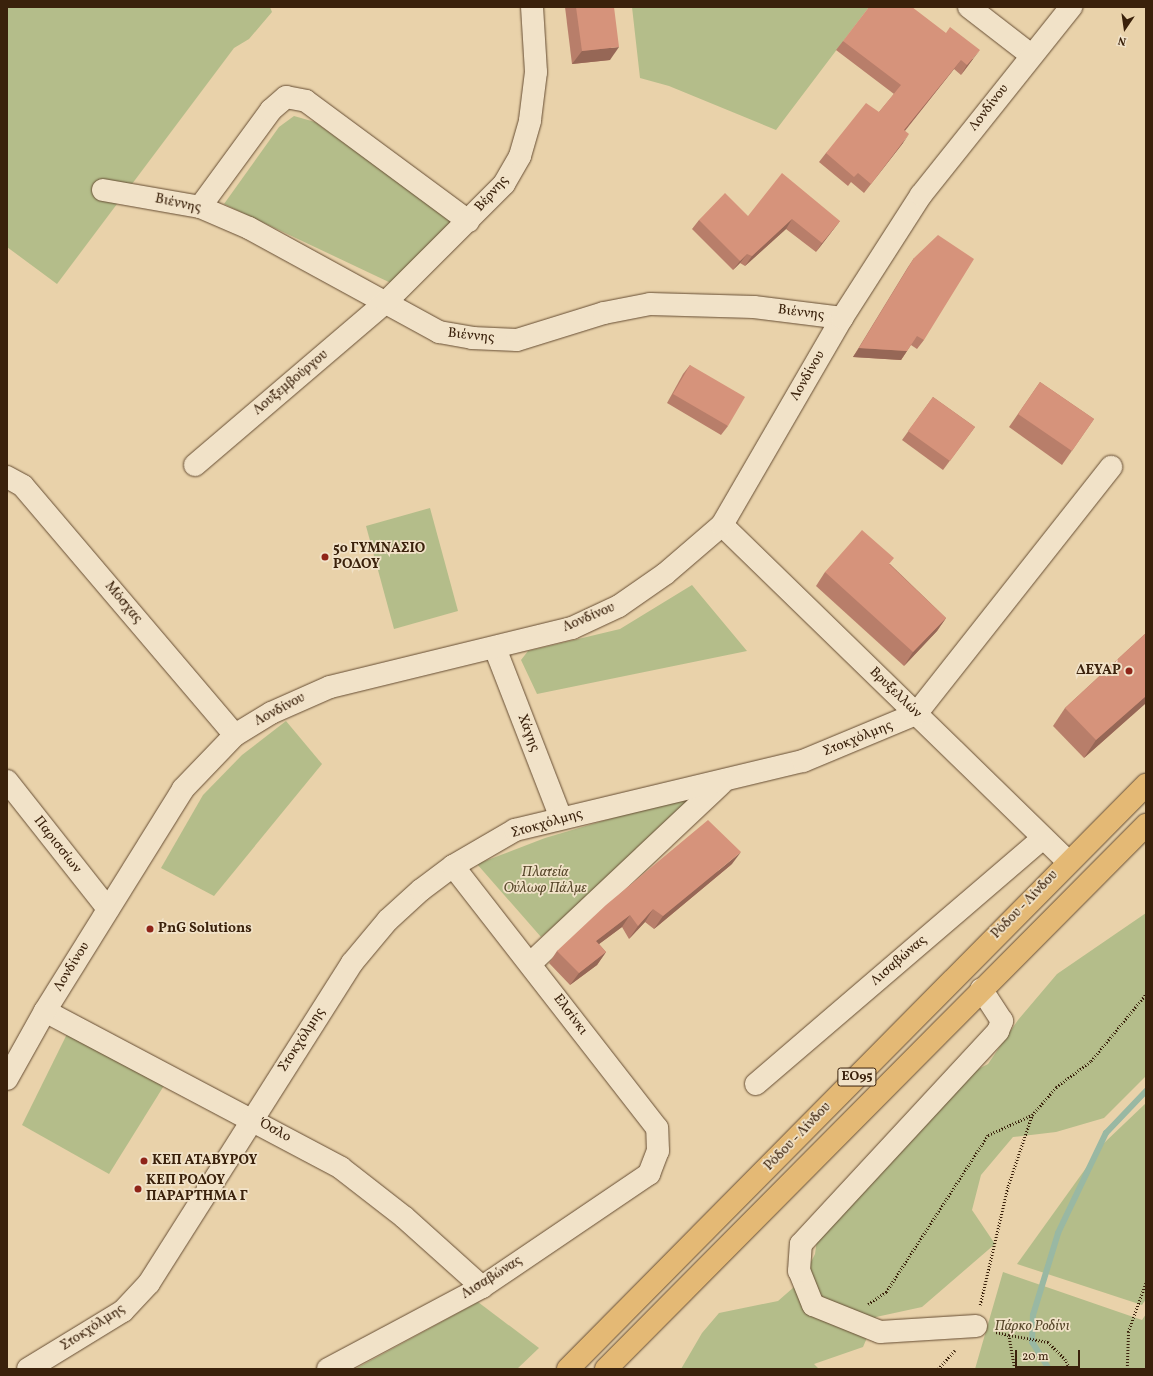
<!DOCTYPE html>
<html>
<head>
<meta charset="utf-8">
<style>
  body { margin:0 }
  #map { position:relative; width:1153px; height:1376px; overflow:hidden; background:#e9d2aa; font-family:Vollkorn,serif }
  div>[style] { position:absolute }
  .green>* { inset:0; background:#b4bd8a }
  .stream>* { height:6px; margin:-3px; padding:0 3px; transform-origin:3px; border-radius:3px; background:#99b8a3 }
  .path>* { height:2.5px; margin-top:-1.25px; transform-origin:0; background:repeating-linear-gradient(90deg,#3a210b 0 1px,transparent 0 3px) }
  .roads { filter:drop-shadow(0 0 1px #664d33) drop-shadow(0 0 1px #664d33) }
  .minor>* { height:22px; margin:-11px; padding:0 11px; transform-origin:11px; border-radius:11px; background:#f1e2c8 }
  .major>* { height:22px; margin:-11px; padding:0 11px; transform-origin:11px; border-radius:11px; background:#e4b975 }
  .wall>* { inset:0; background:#b87e6a }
  .shaded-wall>* { inset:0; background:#966756 }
  .building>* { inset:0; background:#d6937b }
  .dots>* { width:11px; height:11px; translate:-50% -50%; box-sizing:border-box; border:2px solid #f1e2c8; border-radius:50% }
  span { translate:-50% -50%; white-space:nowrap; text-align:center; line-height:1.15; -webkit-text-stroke:3.5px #f1e2c8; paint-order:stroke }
  .shield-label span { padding:1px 3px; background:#f1e2c8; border:1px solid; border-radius:3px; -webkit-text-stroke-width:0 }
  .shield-label { font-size:13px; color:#3a210b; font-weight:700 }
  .street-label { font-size:14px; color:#3a210b }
  .poi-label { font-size:14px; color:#3a210b; font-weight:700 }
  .left { translate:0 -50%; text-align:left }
  .right { translate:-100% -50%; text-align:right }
  .park-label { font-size:14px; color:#58482b; font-style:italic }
  .frame { position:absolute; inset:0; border:8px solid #3a210b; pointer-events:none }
  .north { position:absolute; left:1105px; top:8px; width:40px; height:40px; -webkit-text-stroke:3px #f1e2c8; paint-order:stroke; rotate:193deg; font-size:11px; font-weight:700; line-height:16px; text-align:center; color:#3a210b }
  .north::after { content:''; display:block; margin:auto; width:14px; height:18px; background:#3a210b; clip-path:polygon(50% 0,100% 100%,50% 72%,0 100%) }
  .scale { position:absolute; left:1015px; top:1350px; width:65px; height:18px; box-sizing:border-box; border:2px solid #3a210b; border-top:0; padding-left:5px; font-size:12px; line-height:14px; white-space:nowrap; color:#3a210b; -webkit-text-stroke:3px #f1e2c8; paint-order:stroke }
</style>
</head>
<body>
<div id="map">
  <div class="green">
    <i style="clip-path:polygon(7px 7px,270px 7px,272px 12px,249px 39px,234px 48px,57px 284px,7px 247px)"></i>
    <i style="clip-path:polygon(632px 7px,869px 7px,776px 130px,669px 86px,640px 78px)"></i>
    <i style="clip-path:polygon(294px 116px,315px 122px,457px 225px,393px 284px,224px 204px,279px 127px)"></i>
    <i style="clip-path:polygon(430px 508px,458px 611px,394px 629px,366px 526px)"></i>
    <i style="clip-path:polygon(692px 585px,747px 651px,537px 694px,521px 660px,528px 651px,620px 629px)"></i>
    <i style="clip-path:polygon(286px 721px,322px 764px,214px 896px,161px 868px,203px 795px,242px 755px)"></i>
    <i style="clip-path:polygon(684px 797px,692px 809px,541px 937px,477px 864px,545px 838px)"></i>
    <i style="clip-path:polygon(1146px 913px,1146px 1076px,1104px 1118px,1056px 1132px,1013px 1137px,981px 1175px,972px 1210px,995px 1244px,922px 1307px,876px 1317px,863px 1347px,814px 1364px,819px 1369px,681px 1369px,702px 1333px,719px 1313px,778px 1301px,802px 1280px,815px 1254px,819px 1225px,947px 1085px,988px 1064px,1018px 1020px,1057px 974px)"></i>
    <i style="clip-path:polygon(67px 1034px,165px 1084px,109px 1174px,22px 1125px)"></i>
    <i style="clip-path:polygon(1146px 1103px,1146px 1299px,1142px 1305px,1017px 1264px,1104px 1143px)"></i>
    <i style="clip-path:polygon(1003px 1272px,1142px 1320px,1146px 1314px,1146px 1369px,975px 1369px)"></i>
    <i style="clip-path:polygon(478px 1302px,539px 1348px,517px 1369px,355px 1369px)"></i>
  </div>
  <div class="stream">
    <i style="left:1049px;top:1369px;width:32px;rotate:-122deg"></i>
    <i style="left:1032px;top:1342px;width:27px;rotate:-88deg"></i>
    <i style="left:1033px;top:1315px;width:86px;rotate:-73deg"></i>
    <i style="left:1058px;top:1233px;width:111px;rotate:-64.4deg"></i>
    <i style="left:1106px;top:1133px;width:58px;rotate:-46.4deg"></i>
  </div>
  <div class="path">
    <i style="left:868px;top:1304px;width:22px;rotate:-34deg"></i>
    <i style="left:886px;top:1292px;width:187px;rotate:-57deg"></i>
    <i style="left:988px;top:1135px;width:48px;rotate:-24.4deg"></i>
    <i style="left:980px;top:1305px;width:122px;rotate:-76.8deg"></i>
    <i style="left:1008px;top:1186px;width:75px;rotate:-71.3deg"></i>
    <i style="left:1032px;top:1115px;width:37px;rotate:-49deg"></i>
    <i style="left:1056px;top:1087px;width:44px;rotate:-36.6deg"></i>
    <i style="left:1091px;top:1061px;width:87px;rotate:-50.6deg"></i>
    <i style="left:996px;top:1332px;width:13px;rotate:13deg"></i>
    <i style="left:1009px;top:1335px;width:35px;rotate:80deg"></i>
    <i style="left:1009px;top:1335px;width:40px;rotate:10deg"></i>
    <i style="left:1048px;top:1342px;width:24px;rotate:45deg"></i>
    <i style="left:1065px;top:1359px;width:11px;rotate:63deg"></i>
    <i style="left:938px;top:1369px;width:25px;rotate:-48deg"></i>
    <i style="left:1127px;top:1369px;width:37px;rotate:-88deg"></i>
    <i style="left:1128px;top:1332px;width:53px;rotate:-70.2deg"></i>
  </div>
  <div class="roads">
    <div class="minor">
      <i style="left:969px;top:7px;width:78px;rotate:37.7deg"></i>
      <i style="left:103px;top:190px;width:98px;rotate:9.9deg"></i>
      <i style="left:200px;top:207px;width:53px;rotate:23.2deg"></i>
      <i style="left:249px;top:228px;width:217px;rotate:28.7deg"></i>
      <i style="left:439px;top:332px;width:34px;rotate:10deg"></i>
      <i style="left:472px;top:338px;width:45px;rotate:2.5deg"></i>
      <i style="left:517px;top:340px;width:91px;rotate:-17.2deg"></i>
      <i style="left:604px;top:313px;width:47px;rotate:-11.1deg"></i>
      <i style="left:650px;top:304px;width:104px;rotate:1.7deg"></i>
      <i style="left:754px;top:307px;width:89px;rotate:7.1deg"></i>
      <i style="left:200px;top:207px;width:120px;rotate:-53.8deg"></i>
      <i style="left:271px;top:110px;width:20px;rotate:-41deg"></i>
      <i style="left:286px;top:97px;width:20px;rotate:11deg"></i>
      <i style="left:306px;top:101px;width:202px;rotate:36.5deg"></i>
      <i style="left:195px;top:465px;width:251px;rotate:-40.5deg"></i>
      <i style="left:386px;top:302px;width:167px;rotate:-45deg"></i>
      <i style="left:504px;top:184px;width:32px;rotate:-60deg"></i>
      <i style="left:520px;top:156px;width:37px;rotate:-74deg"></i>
      <i style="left:530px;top:120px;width:48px;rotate:-82.9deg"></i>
      <i style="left:536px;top:72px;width:65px;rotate:-93.5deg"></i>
      <i style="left:7px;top:477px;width:18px;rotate:29deg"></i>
      <i style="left:23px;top:486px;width:327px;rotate:49.6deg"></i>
      <i style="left:722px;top:525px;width:482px;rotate:44.2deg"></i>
      <i style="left:495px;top:648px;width:182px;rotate:68.8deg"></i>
      <i style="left:7px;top:781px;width:163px;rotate:51.7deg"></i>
      <i style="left:531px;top:963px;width:262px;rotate:-43.3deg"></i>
      <i style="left:45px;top:1011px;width:335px;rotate:27.9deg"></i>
      <i style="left:341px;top:1168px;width:80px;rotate:37.9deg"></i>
      <i style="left:404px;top:1217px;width:105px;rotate:41.9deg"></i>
      <i style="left:7px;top:1079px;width:78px;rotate:-60.8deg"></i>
      <i style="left:45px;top:1011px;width:261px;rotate:-58.1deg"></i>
      <i style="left:183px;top:789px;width:75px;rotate:-46.1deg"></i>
      <i style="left:235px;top:735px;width:42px;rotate:-31.4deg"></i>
      <i style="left:271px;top:713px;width:64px;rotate:-23.8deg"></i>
      <i style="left:330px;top:687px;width:249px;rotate:-13.7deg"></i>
      <i style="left:572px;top:628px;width:52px;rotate:-25.1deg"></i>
      <i style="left:619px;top:606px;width:56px;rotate:-34.8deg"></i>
      <i style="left:665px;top:574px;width:75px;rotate:-40.7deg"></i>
      <i style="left:722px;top:525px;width:239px;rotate:-59.9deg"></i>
      <i style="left:842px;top:318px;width:146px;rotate:-57.3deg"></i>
      <i style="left:921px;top:195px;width:241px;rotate:-51.4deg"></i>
      <i style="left:756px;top:1084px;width:378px;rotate:-40.6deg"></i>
      <i style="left:976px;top:1326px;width:96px;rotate:176.4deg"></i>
      <i style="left:880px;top:1332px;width:72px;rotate:-158.1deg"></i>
      <i style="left:813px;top:1305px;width:37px;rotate:-112deg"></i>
      <i style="left:799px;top:1271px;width:27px;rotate:-86deg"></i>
      <i style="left:801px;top:1244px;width:290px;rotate:-47.2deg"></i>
      <i style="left:998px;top:1031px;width:11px;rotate:-68deg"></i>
      <i style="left:1002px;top:1021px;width:38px;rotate:-123deg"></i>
      <i style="left:28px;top:1369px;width:111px;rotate:-31.4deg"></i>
      <i style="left:123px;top:1311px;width:38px;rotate:-47deg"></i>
      <i style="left:149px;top:1283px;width:379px;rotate:-57.6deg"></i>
      <i style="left:352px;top:963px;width:56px;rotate:-50.1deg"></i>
      <i style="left:388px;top:920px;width:45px;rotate:-42.3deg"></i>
      <i style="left:421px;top:890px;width:40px;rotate:-37deg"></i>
      <i style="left:453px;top:866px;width:72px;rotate:-30.1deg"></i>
      <i style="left:515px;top:830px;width:296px;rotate:-13.5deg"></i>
      <i style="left:803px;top:761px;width:122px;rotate:-22.6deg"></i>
      <i style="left:916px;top:714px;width:315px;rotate:-51.7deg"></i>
      <i style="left:328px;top:1369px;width:174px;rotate:-28deg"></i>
      <i style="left:482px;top:1287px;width:202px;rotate:-34.1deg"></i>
      <i style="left:649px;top:1174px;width:25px;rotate:-69deg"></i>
      <i style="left:658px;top:1151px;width:23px;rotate:-92deg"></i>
      <i style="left:657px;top:1128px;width:332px;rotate:-127.9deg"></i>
    </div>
    <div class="major">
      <i style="left:568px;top:1369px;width:822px;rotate:-45.3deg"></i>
      <i style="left:606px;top:1369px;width:767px;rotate:-45.21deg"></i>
    </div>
  </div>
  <div class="wall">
    <i style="clip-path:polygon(565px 7px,614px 7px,610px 60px,572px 64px)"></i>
    <i style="clip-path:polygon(843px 41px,973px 59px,961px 75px,954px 69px,905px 131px,903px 143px,864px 193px,851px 182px,848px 186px,819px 162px,826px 153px,879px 112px,894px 94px,836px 50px)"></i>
    <i style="clip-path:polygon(748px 216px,840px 221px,833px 230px,816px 252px,786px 229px,745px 266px,740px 263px,733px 270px,692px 229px,699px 220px)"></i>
    <i style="clip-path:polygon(914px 258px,924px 340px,917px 349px,911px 345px,901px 360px,853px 357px,908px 267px)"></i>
    <i style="clip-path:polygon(690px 365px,728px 426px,721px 435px,667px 403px,683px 374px)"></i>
    <i style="clip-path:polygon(1040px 382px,1094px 419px,1062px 465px,1009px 427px)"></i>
    <i style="clip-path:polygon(933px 397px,975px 427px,943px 470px,902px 440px)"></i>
    <i style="clip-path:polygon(890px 564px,946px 618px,937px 631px,904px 666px,816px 586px,825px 572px)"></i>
    <i style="clip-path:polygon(1146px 633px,1146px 703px,1084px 758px,1053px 726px,1065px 708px)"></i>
    <i style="clip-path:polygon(732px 864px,654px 929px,645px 922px,629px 939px,622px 927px,599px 944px,606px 952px,597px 965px,570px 985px,549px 963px,557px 951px)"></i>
  </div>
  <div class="shaded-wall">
    <i style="clip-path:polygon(619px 47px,610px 60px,572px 64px,582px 51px)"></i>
    <i style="clip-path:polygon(980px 50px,973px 59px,961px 75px,967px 65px)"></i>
    <i style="clip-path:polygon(961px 60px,954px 69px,898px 139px,904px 130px)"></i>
    <i style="clip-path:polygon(909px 134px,903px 143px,864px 193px,871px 184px)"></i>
    <i style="clip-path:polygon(792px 219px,786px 229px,745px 266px,752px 256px)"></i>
    <i style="clip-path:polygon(840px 221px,833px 230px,816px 252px,822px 243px)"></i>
    <i style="clip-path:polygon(747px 254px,740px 263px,733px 270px,740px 261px)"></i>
    <i style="clip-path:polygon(859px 348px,907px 351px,901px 360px,853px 357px)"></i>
    <i style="clip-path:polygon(946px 618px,937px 631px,904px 666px,913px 652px)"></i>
    <i style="clip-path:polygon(1146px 696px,1146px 703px,1084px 758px,1096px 740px)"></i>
    <i style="clip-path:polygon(741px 852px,732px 864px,654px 929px,663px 916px)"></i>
    <i style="clip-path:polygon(653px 909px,645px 922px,629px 939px,638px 926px)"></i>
    <i style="clip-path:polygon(630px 915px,622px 927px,587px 953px,596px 941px)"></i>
    <i style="clip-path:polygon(606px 952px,597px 965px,570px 985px,579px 973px)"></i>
  </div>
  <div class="building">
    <i style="clip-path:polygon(576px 7px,614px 7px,619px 47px,582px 51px)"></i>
    <i style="clip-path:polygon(869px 7px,912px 7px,946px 33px,950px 27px,980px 50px,967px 65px,961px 60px,904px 130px,909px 134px,871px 184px,858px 173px,854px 177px,826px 153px,866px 103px,879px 112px,901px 85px,843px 41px)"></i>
    <i style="clip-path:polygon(782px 173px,840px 221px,822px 243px,792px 219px,752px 256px,747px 254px,740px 261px,699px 220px,725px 193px,748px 216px)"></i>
    <i style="clip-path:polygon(938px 235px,974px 259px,924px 340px,917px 336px,907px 351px,859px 348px,914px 258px)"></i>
    <i style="clip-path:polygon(690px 365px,745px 397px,728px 426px,673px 394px)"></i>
    <i style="clip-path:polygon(1040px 382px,1094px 419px,1072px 451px,1018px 414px)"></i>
    <i style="clip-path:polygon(933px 397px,975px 427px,950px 461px,908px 431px)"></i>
    <i style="clip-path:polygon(862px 530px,894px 558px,889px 564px,946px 618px,913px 652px,825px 572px)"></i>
    <i style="clip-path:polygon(1146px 633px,1146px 696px,1096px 740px,1065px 708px)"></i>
    <i style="clip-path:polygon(708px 820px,741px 852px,663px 916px,653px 909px,638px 926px,630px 915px,596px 941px,606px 952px,579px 973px,557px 951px,606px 905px)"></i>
  </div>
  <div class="dots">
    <i style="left:325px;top:557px;background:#8f2418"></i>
    <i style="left:1129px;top:671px;background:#8f2418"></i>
    <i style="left:150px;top:929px;background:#8f2418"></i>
    <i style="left:144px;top:1161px;background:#8f2418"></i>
    <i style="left:138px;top:1189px;background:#8f2418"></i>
  </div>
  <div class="shield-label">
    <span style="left:857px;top:1077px">ΕΟ95</span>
  </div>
  <div class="street-label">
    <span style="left:989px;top:108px;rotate:-52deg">Λονδίνου</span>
    <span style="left:492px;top:194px;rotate:-49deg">Βέρνης</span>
    <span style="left:178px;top:204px;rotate:12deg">Βιέννης</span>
    <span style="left:801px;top:313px;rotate:7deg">Βιέννης</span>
    <span style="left:471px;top:336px;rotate:6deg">Βιέννης</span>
    <span style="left:808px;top:376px;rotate:-60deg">Λονδίνου</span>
    <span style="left:291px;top:383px;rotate:-40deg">Λουξεμβούργου</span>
    <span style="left:123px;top:603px;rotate:50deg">Μόσχας</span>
    <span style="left:589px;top:618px;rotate:-23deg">Λονδίνου</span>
    <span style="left:895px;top:693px;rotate:44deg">Βρυξελλών</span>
    <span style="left:280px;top:710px;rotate:-28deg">Λονδίνου</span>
    <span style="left:528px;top:733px;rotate:69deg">Χάγης</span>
    <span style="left:858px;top:739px;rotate:-22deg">Στοκχόλμης</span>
    <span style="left:547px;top:824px;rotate:-16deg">Στοκχόλμης</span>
    <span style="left:57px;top:845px;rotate:52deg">Παρισσίων</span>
    <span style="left:1025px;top:905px;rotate:-46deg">Ρόδου - Λίνδου</span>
    <span style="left:899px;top:961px;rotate:-41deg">Λισαβώνας</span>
    <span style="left:72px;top:967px;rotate:-58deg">Λονδίνου</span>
    <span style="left:570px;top:1015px;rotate:53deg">Ελσίνκι</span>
    <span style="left:302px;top:1040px;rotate:-57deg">Στοκχόλμης</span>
    <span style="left:275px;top:1131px;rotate:29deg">Όσλο</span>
    <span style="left:798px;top:1137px;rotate:-46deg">Ρόδου - Λίνδου</span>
    <span style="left:492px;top:1278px;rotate:-32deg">Λισαβώνας</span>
    <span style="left:93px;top:1328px;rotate:-33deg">Στοκχόλμης</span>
  </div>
  <div class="poi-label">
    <span class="left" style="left:333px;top:557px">5ο ΓΥΜΝΑΣΙΟ<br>ΡΟΔΟΥ</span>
    <span class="right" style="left:1121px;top:671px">ΔΕΥΑΡ</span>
    <span class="left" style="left:158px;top:929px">PnG Solutions</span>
    <span class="left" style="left:152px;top:1161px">ΚΕΠ ΑΤΑΒΥΡΟΥ</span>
    <span class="left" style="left:146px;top:1189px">ΚΕΠ ΡΟΔΟΥ<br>ΠΑΡΑΡΤΗΜΑ Γ</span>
  </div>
  <div class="park-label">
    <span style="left:545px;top:881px">Πλατεία<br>Ούλωφ Πάλμε</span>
    <span style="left:1032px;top:1327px">Πάρκο Ροδίνι</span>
  </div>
  <div class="frame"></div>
  <div class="north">N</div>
  <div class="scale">20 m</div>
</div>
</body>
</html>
